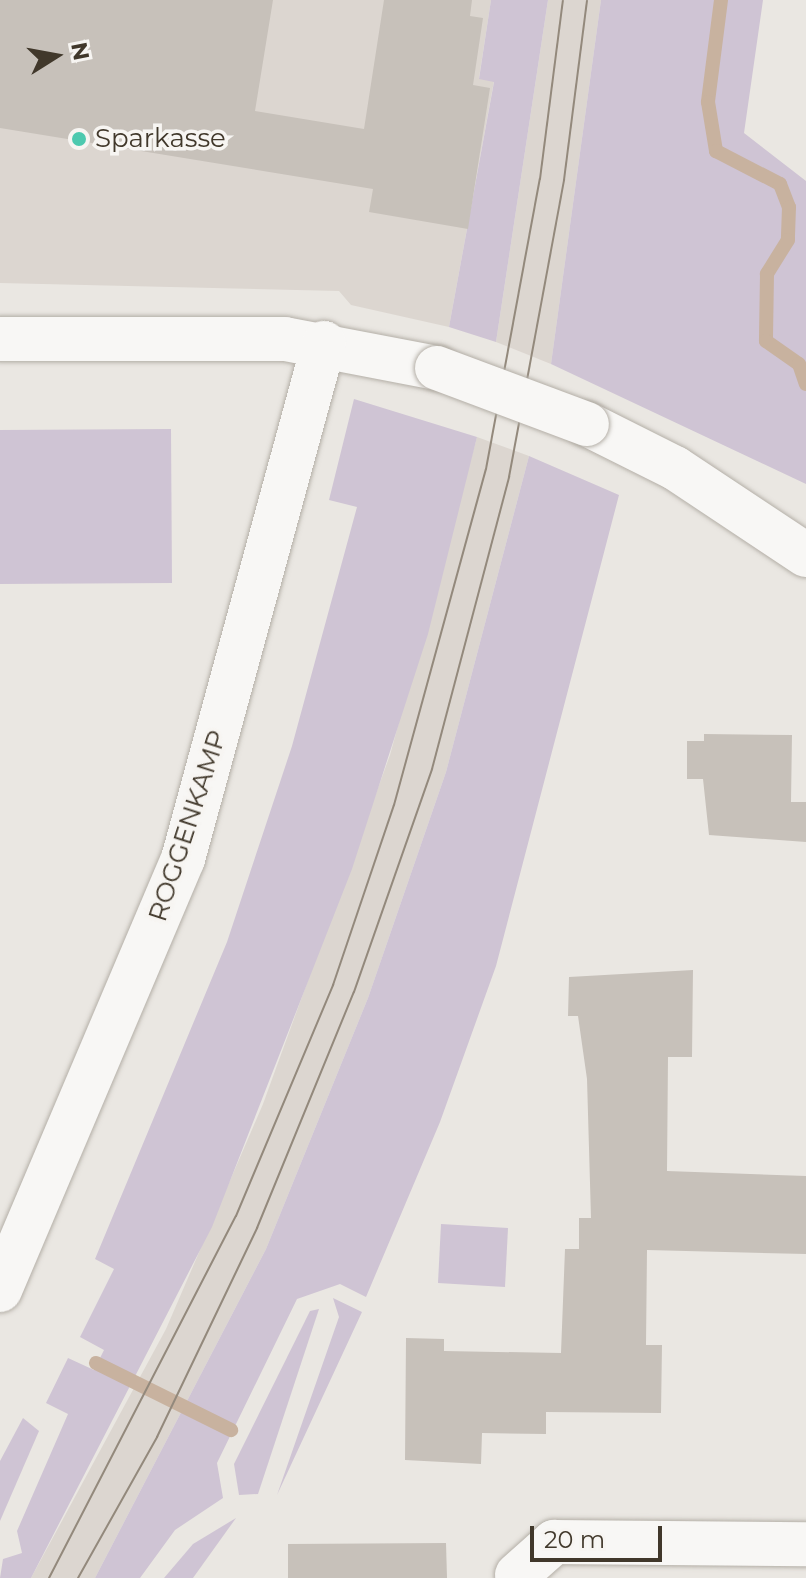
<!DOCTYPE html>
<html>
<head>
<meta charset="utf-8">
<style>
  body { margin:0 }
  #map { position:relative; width:806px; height:1578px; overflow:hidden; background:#eae7e2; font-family:Montserrat,sans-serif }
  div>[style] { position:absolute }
  .built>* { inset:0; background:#dcd6d0 }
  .green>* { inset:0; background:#cfc4d4 }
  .stream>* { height:14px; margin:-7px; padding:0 7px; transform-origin:7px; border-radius:7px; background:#c8b29f }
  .building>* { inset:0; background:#c7c1ba }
  .roads { filter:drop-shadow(0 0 2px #b4afa7) drop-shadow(0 0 2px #b4afa7) }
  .street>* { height:44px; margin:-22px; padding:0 22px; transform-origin:22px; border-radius:22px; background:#f8f7f5 }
  .tram>* { height:2px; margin:-1px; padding:0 1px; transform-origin:1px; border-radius:1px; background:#93897c }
  .bridges { filter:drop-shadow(0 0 2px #b4afa7) drop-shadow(0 0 2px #b4afa7) }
  .street-bridge>* { height:44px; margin:-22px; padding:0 22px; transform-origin:22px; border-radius:22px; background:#f8f7f5 }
  .dots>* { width:22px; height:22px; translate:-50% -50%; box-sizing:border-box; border:4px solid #f7f5f2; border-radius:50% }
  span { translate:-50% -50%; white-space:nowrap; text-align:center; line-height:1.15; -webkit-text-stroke:7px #f7f5f2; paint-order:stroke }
  .poi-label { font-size:26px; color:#41382b }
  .left { translate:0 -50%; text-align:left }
  .street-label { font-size:26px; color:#41382b }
  .north { position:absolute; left:16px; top:16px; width:80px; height:80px; -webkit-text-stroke:6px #f7f5f2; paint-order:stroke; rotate:79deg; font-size:22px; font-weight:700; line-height:32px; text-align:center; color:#41382b }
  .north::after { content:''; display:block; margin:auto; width:28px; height:36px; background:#41382b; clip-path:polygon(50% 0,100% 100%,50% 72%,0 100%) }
  .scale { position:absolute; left:530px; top:1526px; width:132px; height:36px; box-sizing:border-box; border:4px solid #41382b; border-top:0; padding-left:10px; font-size:24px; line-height:28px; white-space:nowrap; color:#41382b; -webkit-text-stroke:6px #f7f5f2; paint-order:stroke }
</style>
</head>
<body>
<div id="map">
  <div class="built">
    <i style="clip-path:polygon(0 0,491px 0,479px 78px,494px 81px,449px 327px,351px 305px,339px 291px,0 283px)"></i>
    <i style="clip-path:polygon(548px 0,601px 0,551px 364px,496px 342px)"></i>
    <i style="clip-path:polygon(477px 437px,529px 456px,446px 772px,368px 998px,266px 1249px,95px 1578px,31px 1578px,166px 1329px,263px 1104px,390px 755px)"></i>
  </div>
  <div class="green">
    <i style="clip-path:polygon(491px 0,548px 0,496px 342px,449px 327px,494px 82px,479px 79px)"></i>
    <i style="clip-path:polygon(601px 0,763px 0,744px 133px,806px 181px,806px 484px,551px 364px)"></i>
    <i style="clip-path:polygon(354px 399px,477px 437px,428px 634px,352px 869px,212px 1227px,31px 1578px,0 1578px,3px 1559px,22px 1553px,17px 1531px,68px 1414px,46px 1403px,68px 1358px,94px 1370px,104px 1350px,80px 1337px,114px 1269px,95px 1259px,227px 942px,292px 746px,357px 507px,329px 500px)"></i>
    <i style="clip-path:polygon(171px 429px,172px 583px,0 584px,0 430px)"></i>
    <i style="clip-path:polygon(529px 456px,619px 495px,496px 966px,440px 1122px,366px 1297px,340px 1284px,297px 1299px,217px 1463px,223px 1498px,175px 1530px,140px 1578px,95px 1578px,266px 1249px,368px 998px,446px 772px)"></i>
    <i style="clip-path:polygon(441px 1224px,508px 1228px,505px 1287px,438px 1283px)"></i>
    <i style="clip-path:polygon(333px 1298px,362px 1312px,277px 1495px,339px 1317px)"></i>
    <i style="clip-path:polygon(319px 1309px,258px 1494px,239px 1495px,234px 1464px,310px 1311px)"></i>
    <i style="clip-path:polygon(23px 1418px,39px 1431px,0 1521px,0 1461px)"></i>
    <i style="clip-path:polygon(236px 1518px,193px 1578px,164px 1578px,193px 1544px)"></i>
  </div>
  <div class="stream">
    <i style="left:721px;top:0;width:103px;rotate:97.3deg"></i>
    <i style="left:708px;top:102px;width:50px;rotate:80.7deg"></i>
    <i style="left:716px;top:151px;width:72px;rotate:27.3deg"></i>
    <i style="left:780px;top:184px;width:25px;rotate:69deg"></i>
    <i style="left:789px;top:207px;width:33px;rotate:92deg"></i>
    <i style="left:788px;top:240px;width:40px;rotate:122deg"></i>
    <i style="left:767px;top:274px;width:67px;rotate:90.9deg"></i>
    <i style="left:766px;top:341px;width:40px;rotate:34.9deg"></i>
    <i style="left:799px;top:364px;width:21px;rotate:71deg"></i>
    <i style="left:96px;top:1363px;width:151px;rotate:26.4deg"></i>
  </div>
  <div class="building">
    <i style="clip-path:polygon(0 0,273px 0,255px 111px,364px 129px,384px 0,472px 0,470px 16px,483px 18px,473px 85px,490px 88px,468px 229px,369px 212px,373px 189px,0 128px)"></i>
    <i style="clip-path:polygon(704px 734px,792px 735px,791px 802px,806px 802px,806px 842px,709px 835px,703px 779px,687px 779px,687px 741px,704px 741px)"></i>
    <i style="clip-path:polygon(693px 970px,692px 1057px,668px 1057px,667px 1171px,806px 1176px,806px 1254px,647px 1250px,646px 1345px,662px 1345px,661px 1413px,546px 1412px,546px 1434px,482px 1433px,481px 1464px,405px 1460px,406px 1338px,444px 1339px,444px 1351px,561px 1353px,565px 1249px,579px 1249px,579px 1218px,591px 1218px,587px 1079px,578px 1016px,568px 1016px,569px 977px)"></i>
    <i style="clip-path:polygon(446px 1543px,447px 1578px,288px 1578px,288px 1544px)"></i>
  </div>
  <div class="roads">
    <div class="street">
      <i style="left:0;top:339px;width:285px"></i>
      <i style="left:285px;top:339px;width:155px;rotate:10.8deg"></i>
      <i style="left:587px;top:424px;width:98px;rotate:26.6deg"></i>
      <i style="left:675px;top:468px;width:157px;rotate:33.6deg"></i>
      <i style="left:0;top:1290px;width:468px;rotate:-67deg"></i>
      <i style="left:183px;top:859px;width:535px;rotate:-74.72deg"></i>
      <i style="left:517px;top:1575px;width:50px;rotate:-41.7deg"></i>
      <i style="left:554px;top:1542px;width:252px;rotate:0.5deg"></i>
    </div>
  </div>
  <div class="tram">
    <i style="left:49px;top:1578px;width:407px;rotate:-62.7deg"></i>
    <i style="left:236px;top:1216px;width:251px;rotate:-67.2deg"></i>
    <i style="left:333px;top:985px;width:190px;rotate:-71.3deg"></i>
    <i style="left:394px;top:805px;width:348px;rotate:-74.7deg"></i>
    <i style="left:486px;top:469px;width:295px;rotate:-79.5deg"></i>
    <i style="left:540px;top:179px;width:180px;rotate:-82.7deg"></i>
    <i style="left:78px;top:1578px;width:162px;rotate:-60.7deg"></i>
    <i style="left:157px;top:1437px;width:232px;rotate:-64.4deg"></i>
    <i style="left:257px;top:1228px;width:255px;rotate:-67.7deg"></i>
    <i style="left:354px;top:992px;width:236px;rotate:-70.7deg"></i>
    <i style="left:432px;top:769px;width:302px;rotate:-75.2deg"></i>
    <i style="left:509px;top:477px;width:302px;rotate:-79.5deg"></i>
    <i style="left:564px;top:180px;width:181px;rotate:-82.7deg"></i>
  </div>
  <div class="bridges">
    <div class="street-bridge">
      <i style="left:437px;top:368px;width:160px;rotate:20.5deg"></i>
    </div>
  </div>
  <div class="dots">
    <i style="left:79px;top:139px;background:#4dc9af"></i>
  </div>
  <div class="poi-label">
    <span class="left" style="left:95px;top:139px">Sparkasse</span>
  </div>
  <div class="street-label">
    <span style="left:188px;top:826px;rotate:-72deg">ROGGENKAMP</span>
  </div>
  <div class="north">N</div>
  <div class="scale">20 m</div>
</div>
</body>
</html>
